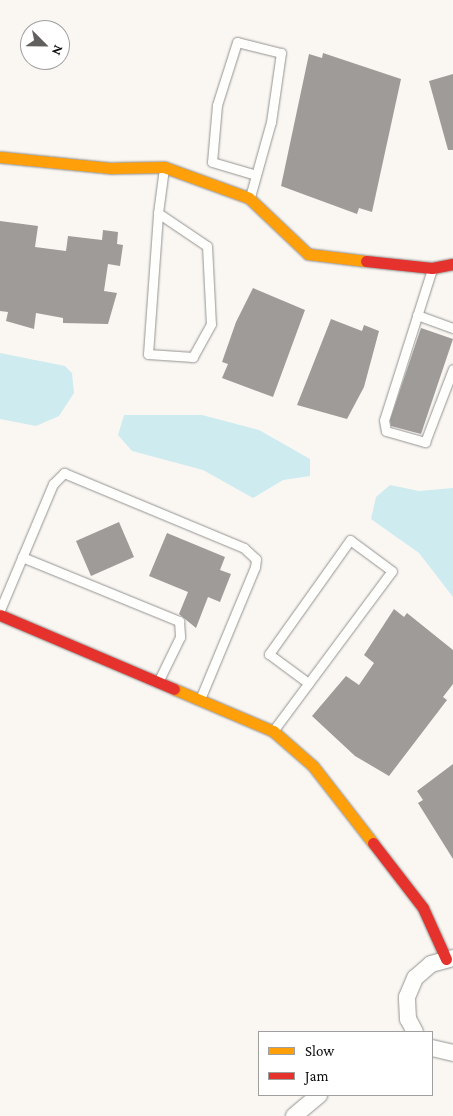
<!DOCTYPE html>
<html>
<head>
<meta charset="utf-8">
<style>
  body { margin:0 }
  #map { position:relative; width:453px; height:1116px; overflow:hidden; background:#faf7f3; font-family:"Crimson Pro",serif }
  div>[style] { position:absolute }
  .water>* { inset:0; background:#ceebf0 }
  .building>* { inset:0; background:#9e9b98 }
  .roads { filter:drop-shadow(0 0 1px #949391) drop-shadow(0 0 1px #949391) }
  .lane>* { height:9px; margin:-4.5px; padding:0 4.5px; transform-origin:4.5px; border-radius:4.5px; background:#fefefd }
  .street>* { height:16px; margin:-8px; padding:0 8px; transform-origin:8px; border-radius:8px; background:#fefefd }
  .slow>* { height:11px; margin:-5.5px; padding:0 5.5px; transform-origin:5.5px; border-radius:5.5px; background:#ff9f0a }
  .jam>* { height:11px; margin:-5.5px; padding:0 5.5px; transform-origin:5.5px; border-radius:5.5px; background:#e5322d }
  span { translate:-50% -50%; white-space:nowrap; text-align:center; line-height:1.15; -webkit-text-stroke:5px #fff; paint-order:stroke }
  .legend { position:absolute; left:258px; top:1031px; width:175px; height:65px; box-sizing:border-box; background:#fff; border:1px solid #9f9f9f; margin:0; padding:6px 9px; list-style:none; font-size:15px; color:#0e0e0e }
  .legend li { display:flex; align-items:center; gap:10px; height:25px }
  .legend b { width:25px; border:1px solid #9f9f9f }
  .north { position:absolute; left:20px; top:20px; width:50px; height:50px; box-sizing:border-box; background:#fff; border:1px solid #9f9f9f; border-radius:50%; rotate:113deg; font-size:14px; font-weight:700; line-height:20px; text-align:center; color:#0e0e0e }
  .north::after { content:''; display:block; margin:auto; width:18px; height:22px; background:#61605e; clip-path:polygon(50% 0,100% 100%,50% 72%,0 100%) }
</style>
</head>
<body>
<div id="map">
  <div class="water">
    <i style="clip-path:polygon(0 353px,65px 366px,72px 373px,74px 393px,59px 416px,36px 426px,0 419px)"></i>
    <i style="clip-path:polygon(124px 415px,202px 415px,259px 430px,310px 459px,310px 476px,283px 480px,253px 498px,203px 470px,132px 451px,118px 435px)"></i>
    <i style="clip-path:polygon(390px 485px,419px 491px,453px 488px,453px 597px,419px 553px,371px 519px,376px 497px)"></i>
  </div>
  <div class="building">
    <i style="clip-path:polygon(323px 53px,401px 79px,372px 212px,359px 208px,357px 214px,281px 186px,309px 54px,322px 58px)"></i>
    <i style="clip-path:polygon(453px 74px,453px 150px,448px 150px,429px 81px)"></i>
    <i style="clip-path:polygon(0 221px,38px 226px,35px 247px,66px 251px,68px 236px,102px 240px,103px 230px,118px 232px,117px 244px,123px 245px,120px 266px,108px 264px,104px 291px,117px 293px,108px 324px,63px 323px,63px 318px,36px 313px,34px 329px,6px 321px,8px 312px,0 311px)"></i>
    <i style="clip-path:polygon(253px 288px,305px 310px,273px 397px,222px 378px,228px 364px,222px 362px,236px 322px)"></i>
    <i style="clip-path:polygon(331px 319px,362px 331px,364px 325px,379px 331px,364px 387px,347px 419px,297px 405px)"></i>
    <i style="clip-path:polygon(421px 328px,453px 339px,421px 434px,391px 426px,390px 420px)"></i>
    <i style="clip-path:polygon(119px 522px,134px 557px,91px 576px,76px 541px)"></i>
    <i style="clip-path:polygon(167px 533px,225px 557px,220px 570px,231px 574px,220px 602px,208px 597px,196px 628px,179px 614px,188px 592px,149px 576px)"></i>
    <i style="clip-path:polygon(394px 609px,404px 617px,407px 613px,453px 650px,453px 684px,443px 697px,447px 700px,389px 776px,355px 756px,312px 716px,346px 676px,359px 685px,374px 663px,364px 655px)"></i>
    <i style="clip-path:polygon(453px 764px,453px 859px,418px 803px,423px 800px,417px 791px)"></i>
  </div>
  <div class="roads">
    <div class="lane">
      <i style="left:250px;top:197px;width:78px;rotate:-74.4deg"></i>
      <i style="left:271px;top:122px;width:70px;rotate:-81.8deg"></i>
      <i style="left:281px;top:53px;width:45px;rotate:-166deg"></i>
      <i style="left:237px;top:42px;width:66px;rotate:107.6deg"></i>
      <i style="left:217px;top:105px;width:57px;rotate:95deg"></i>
      <i style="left:212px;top:162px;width:43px;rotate:16.3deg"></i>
      <i style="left:158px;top:213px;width:59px;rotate:34deg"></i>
      <i style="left:207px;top:246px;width:78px;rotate:87.1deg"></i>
      <i style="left:211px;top:324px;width:38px;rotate:119deg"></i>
      <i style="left:193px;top:357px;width:45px;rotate:-176.2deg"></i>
      <i style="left:148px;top:354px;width:141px;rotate:-85.9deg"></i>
      <i style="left:158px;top:213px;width:45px;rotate:-82.4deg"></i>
      <i style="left:432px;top:269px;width:158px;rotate:107.6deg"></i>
      <i style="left:384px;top:420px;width:11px;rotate:80deg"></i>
      <i style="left:386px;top:431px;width:41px;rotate:15.8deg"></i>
      <i style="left:425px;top:442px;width:78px;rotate:-69deg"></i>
      <i style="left:417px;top:315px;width:38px;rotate:20deg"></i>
      <i style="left:22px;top:557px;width:170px;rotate:22.2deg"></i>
      <i style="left:179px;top:621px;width:16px;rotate:86deg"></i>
      <i style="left:180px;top:637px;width:48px;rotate:116deg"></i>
      <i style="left:0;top:610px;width:137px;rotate:-67.2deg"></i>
      <i style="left:53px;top:484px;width:16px;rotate:-45deg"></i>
      <i style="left:64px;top:473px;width:195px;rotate:22.6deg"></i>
      <i style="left:244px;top:548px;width:16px;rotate:43deg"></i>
      <i style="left:256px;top:559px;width:8px;rotate:97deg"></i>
      <i style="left:255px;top:567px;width:141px;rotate:112.6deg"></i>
      <i style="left:273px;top:731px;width:199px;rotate:-53.4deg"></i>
      <i style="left:392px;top:571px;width:52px;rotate:-143.6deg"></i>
      <i style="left:350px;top:540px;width:140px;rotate:125.4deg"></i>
      <i style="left:269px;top:654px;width:49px;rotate:36.6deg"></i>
    </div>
    <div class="street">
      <i style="left:415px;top:1032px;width:15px;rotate:-118deg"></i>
      <i style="left:408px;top:1019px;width:22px;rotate:-93deg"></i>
      <i style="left:407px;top:997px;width:21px;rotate:-67deg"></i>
      <i style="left:415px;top:978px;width:21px;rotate:-41deg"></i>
      <i style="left:431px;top:964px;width:23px;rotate:-15deg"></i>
      <i style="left:432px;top:1048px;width:22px;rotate:13deg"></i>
      <i style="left:294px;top:1116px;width:33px;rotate:-40deg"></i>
    </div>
    <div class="slow">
      <i style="left:0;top:157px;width:112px;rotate:5.7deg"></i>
      <i style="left:111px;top:168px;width:53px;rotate:-1.1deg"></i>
      <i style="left:164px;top:167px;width:90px;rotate:20deg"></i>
      <i style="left:249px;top:198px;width:81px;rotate:43.5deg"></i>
      <i style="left:308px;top:254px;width:58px;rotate:6.9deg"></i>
      <i style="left:174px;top:689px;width:108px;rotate:23deg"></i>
      <i style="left:273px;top:731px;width:53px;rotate:41.2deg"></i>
      <i style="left:313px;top:766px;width:98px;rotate:52.1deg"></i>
    </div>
    <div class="jam">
      <i style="left:366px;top:261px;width:66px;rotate:6.1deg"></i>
      <i style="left:432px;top:268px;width:21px;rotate:-11deg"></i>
      <i style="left:0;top:615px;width:189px;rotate:23deg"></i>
      <i style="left:373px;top:843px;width:82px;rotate:52.4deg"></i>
      <i style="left:423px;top:908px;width:56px;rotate:65.7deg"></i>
    </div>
  </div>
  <ul class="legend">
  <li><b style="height:6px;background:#ff9f0a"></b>Slow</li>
  <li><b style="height:6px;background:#e5322d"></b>Jam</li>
  </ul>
  <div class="north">N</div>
</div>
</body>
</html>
